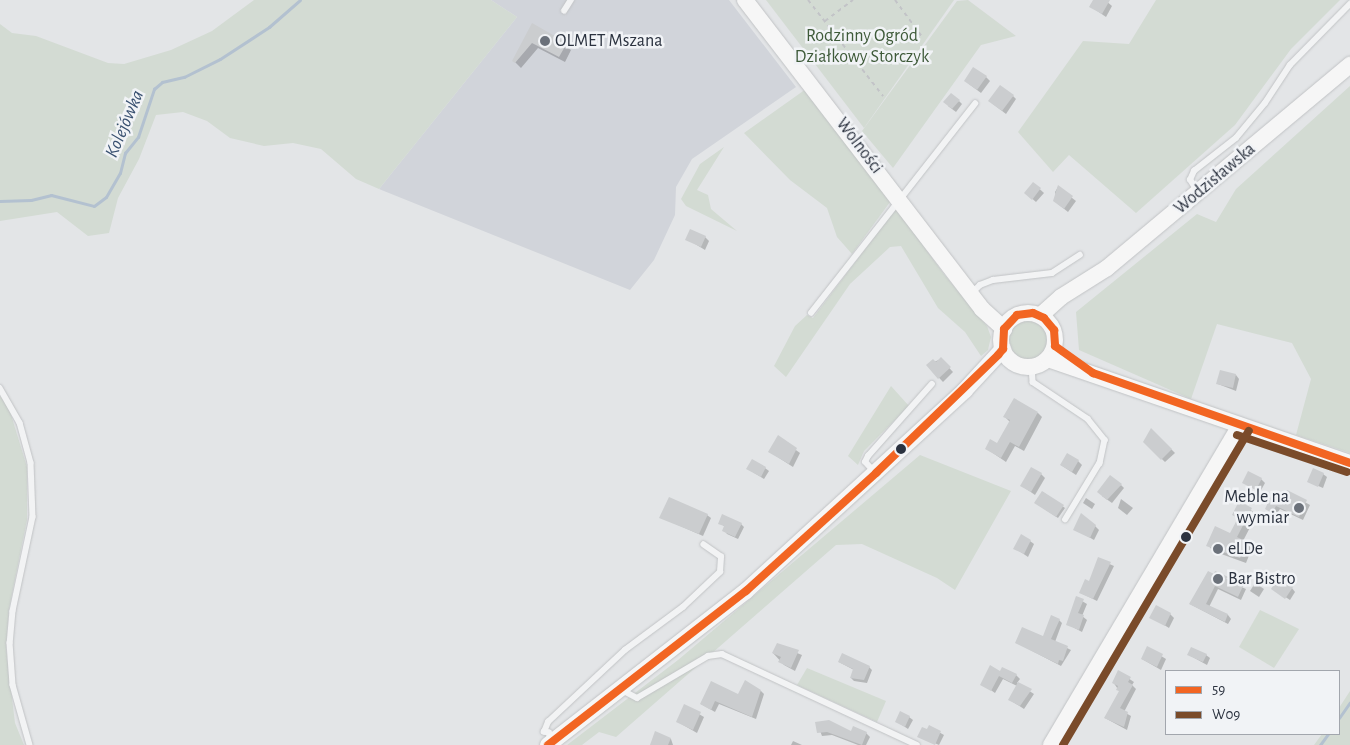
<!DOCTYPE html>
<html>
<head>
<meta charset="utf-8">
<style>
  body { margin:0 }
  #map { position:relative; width:1350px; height:745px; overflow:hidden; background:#e3e5e7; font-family:"Alegreya Sans",sans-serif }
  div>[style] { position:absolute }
  .built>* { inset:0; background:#d1d4da }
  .green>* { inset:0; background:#d3dbd3 }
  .round { border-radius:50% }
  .shadow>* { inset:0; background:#0003 }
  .stream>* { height:3px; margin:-1.5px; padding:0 1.5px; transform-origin:1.5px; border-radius:1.5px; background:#b3c1d0 }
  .building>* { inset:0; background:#cbcdcf }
  .path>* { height:2px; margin-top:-1px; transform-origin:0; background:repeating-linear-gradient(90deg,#c2c3c7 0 4px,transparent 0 8px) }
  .roads { filter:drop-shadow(0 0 1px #c1c3c5) drop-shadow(0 0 1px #c1c3c5) }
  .lane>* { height:5.5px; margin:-2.75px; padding:0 2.75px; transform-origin:2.75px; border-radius:2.75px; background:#f2f3f4 }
  .secondary>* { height:16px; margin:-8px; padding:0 8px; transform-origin:8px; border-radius:8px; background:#f6f6f6 }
  .secondary>.ring { margin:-8px; padding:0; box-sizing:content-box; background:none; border:16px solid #f6f6f6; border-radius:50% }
  .bus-1>* { height:8px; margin:-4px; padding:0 4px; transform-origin:4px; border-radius:4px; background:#f26522 }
  .bus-2>* { height:8px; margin:-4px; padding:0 4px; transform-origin:4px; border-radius:4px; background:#7a4b2a }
  .dots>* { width:14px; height:14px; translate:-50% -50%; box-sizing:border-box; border:2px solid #f1f3f6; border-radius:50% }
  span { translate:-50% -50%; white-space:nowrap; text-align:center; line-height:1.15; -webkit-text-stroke:5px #f1f3f6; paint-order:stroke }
  .park-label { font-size:18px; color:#3e5a39 }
  .poi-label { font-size:18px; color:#2b323f }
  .left { translate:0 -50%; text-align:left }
  .right { translate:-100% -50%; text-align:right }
  .street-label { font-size:18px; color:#2b323f }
  .water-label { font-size:19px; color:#385070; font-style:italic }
  .legend { position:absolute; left:1165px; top:670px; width:175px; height:65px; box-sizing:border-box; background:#f1f3f6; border:1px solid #a2a6ad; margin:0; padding:6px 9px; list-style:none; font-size:15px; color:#2b323f }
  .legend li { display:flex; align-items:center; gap:10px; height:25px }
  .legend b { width:25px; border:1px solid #a2a6ad }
</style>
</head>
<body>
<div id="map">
  <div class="built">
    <i style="clip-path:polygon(491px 0,729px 0,796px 87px,692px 159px,676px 187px,675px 215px,654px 260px,630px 290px,379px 189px,517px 17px)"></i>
  </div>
  <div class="green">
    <i style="clip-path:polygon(254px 0,491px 0,517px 17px,379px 189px,356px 179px,321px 149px,293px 143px,264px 146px,230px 138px,207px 121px,183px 112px,156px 115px,139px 159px,118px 198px,109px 233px,88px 236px,57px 212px,0 221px,0 24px,12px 33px,36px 36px,108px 63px,124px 64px,171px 50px,212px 31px)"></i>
    <i style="clip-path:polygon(766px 0,954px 0,864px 128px)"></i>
    <i style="clip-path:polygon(968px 0,1016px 36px,981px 45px,893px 168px,862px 131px,957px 1px)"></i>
    <i style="clip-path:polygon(1156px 0,1340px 0,1291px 49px,1235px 125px,1136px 213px,1069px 155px,1053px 172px,1018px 132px,1083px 41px,1129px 44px)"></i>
    <i style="clip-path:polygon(1350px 86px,1350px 453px,1296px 435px,1311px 379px,1292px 343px,1217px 324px,1191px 399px,1079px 350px,1076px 312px,1197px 214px,1216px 222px,1236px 189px)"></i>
    <i style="clip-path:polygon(806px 89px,890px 202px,852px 254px,837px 237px,827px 208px,790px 180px,744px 133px)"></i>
    <i style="clip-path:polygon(724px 147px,697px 190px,708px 195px,711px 209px,737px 231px,686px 206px,681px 199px,700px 164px)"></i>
    <i style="clip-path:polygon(896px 208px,943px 273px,987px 326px,991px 337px,988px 350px,981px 356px,965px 332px,938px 308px,901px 246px,890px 247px,850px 284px,786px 377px,774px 366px,795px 326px,807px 315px,813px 318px)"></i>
    <i class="round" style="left:1009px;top:320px;width:40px;height:40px"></i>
    <i style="clip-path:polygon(891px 386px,909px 406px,864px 451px,858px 465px,848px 456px)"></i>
    <i style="clip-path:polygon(0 396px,9px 408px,27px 467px,27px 520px,9px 609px,6px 648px,15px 723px,24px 745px,0 745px)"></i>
    <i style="clip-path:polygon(920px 455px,1011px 491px,955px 590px,937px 578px,862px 544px,836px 545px,616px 737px,599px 732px,582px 745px,567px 745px,678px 660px)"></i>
    <i style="clip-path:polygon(1260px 610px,1299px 629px,1274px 668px,1239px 647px)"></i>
    <i style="clip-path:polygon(807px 668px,886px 701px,877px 722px,797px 685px)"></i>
    <i style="clip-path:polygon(1350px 691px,1350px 745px,1314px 745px,1322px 734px,1339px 734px,1339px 708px)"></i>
  </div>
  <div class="shadow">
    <i style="clip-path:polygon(1094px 0,1105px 0,1112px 6px,1106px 17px,1090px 6px)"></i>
    <i style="clip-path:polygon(533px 25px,571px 50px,565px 62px,538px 48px,521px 68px,514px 61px)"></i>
    <i style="clip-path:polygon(986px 77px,990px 81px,981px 93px,969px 84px)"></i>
    <i style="clip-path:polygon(1013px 96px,1016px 99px,1006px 114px,993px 104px)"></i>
    <i style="clip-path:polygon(959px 101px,962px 104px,956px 112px,948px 106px)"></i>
    <i style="clip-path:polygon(1033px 183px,1044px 193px,1036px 202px,1029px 196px)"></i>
    <i style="clip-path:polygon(1058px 187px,1076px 201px,1068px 212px,1058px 204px,1055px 192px)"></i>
    <i style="clip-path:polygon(705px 237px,709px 241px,705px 250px,687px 239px)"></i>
    <i style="clip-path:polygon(941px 359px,953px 372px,943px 382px,927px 365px)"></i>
    <i style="clip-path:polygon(1236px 375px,1239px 379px,1236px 391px,1218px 384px)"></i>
    <i style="clip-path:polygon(1038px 413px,1042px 417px,1024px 451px,1015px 446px,1006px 462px,987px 449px,997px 445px,1010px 422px,1005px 417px)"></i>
    <i style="clip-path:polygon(1152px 430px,1175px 453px,1165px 462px,1144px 442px)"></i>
    <i style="clip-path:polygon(778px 437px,800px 453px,793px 467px,770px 452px)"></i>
    <i style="clip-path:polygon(1078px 461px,1082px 465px,1076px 475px,1061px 465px)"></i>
    <i style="clip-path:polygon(765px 468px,769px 471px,764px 479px,748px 469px)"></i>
    <i style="clip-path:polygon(1041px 474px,1045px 478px,1035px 495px,1022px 486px)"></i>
    <i style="clip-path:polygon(1323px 474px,1327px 477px,1323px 488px,1309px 482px)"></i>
    <i style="clip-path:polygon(1261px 479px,1265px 483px,1260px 492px,1244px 483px)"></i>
    <i style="clip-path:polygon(1121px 485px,1124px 488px,1112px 503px,1102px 496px)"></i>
    <i style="clip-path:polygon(1043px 492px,1065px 508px,1058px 518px,1037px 504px)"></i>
    <i style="clip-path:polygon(1287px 492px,1310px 505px,1303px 520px,1280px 509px,1276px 515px,1266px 508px,1283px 500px)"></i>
    <i style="clip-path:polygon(1086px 498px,1095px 504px,1092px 509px,1083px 503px)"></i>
    <i style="clip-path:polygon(1121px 499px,1133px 508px,1127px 515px,1118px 508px)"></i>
    <i style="clip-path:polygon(1239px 503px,1257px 514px,1243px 541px,1252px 548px,1246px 563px,1213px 551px,1208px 545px,1230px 535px,1238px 519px,1233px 514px)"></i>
    <i style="clip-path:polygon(707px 515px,711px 518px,703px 536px,660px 517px)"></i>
    <i style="clip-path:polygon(720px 523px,741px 524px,744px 527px,738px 539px,727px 534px,724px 530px,729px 530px)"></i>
    <i style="clip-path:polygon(1095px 526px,1099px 530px,1094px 540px,1075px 529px)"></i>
    <i style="clip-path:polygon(1030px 541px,1034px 544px,1028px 557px,1015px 548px)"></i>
    <i style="clip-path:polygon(1098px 559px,1114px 566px,1097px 601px,1081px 593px,1090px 582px)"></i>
    <i style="clip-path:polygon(1209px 573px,1246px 589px,1241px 600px,1218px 589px,1209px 607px,1228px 615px,1231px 619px,1228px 624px,1190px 604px)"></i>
    <i style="clip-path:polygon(1255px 583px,1264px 589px,1259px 597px,1250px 591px)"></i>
    <i style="clip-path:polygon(1292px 588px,1295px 592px,1290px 600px,1275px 590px)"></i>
    <i style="clip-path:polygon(1077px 598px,1087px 604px,1082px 616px,1087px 620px,1082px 632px,1067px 624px)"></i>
    <i style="clip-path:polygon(1170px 614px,1174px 618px,1169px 628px,1151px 617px)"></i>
    <i style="clip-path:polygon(1059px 620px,1062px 623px,1055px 642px,1071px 650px,1061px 666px,1017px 643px,1044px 637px)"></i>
    <i style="clip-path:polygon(777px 645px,802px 655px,795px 671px,784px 665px,773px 653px)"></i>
    <i style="clip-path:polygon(1148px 648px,1166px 659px,1161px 670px,1142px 659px)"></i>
    <i style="clip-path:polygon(1189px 655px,1206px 655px,1210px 658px,1207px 665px)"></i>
    <i style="clip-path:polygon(839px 662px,869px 667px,872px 670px,867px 683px,854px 681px,851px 678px,854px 670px)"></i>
    <i style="clip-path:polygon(1001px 672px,1016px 675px,1020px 679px,1017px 683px,1034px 694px,1024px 709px,1010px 700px,1017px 686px,1003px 679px,995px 693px,982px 684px)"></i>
    <i style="clip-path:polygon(1119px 672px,1134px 682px,1132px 685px,1136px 689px,1124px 712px,1131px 716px,1127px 730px,1105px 718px,1120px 692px,1113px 682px)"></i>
    <i style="clip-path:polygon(761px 691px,764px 694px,756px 719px,719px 704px,715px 712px,701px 704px)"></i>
    <i style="clip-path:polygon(685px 706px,704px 717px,697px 733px,678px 722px)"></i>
    <i style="clip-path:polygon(909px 717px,913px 720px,908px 729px,896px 721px)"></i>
    <i style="clip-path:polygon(817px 723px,852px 733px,866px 733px,870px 737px,866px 745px,858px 745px,832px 735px,822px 736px)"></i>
    <i style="clip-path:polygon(930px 727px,944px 735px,939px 745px,919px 736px)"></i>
    <i style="clip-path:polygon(656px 733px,671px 739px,673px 745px,651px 745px)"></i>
    <i style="clip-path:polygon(793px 741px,802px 745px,791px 745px)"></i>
  </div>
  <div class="stream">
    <i style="left:0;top:201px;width:31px;rotate:-2deg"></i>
    <i style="left:31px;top:200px;width:21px;rotate:-14deg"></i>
    <i style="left:51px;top:195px;width:44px;rotate:14.3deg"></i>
    <i style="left:94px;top:206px;width:15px;rotate:-37deg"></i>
    <i style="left:106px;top:197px;width:28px;rotate:-60deg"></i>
    <i style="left:120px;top:173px;width:21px;rotate:-76deg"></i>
    <i style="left:125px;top:153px;width:21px;rotate:-51deg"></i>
    <i style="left:138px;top:137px;width:51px;rotate:-71.6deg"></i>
    <i style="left:154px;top:89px;width:11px;rotate:-41deg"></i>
    <i style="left:162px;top:82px;width:23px;rotate:-13deg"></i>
    <i style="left:184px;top:77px;width:40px;rotate:-26.6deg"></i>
    <i style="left:220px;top:59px;width:59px;rotate:-33.1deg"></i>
    <i style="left:269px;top:27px;width:41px;rotate:-41.1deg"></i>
    <i style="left:1339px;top:718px;width:19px;rotate:-55deg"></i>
    <i style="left:1320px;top:745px;width:14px;rotate:-54deg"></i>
  </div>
  <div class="building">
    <i style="clip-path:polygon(1093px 0,1110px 0,1102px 14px,1089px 7px)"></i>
    <i style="clip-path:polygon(532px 23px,567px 43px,559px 57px,532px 43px,515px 63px,512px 61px)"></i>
    <i style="clip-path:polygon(973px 67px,987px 76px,977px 90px,964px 81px)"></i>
    <i style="clip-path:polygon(1000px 85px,1014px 95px,1002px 111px,988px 101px)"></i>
    <i style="clip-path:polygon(951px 93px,960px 100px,952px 109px,943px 102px)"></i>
    <i style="clip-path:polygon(1033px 182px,1041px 188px,1032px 200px,1024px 193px)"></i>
    <i style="clip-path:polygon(1058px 185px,1073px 196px,1064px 209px,1053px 201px)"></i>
    <i style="clip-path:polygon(690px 229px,706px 236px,701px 247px,685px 240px)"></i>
    <i style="clip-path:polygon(941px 357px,951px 367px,938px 379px,926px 365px,933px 359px,936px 362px)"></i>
    <i style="clip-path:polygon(1220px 370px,1236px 374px,1233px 388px,1216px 384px)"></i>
    <i style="clip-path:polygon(1014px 398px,1038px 412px,1019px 447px,1010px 442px,1001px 458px,985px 449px,990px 439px,997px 443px,1010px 420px,1003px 417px)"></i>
    <i style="clip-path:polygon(1151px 428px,1172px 449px,1161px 460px,1143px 442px)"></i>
    <i style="clip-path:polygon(778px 435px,797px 448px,789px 464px,768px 452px)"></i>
    <i style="clip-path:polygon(1067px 453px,1079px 460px,1072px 472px,1060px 465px)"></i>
    <i style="clip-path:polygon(752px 459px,766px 467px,761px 477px,746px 469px)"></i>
    <i style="clip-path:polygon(1031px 467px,1042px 473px,1031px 492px,1020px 486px)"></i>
    <i style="clip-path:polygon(1313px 468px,1324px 473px,1318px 487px,1307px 482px)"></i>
    <i style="clip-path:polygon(1248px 471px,1262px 478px,1256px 490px,1242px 483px)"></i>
    <i style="clip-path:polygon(1110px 475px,1122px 484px,1107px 500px,1097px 492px)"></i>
    <i style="clip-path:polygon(1287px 490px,1307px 500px,1299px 517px,1276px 506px,1272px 513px,1265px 509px,1272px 494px,1282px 499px)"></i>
    <i style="clip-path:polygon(1042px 491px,1064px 505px,1056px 517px,1034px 503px)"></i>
    <i style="clip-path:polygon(669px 497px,708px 514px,699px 534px,659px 518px)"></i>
    <i style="clip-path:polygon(1239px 501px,1252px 508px,1237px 537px,1247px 542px,1240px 558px,1206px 546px,1215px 526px,1230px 533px,1238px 518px,1232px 515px)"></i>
    <i style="clip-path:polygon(1081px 513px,1096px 525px,1090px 538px,1073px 530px)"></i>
    <i style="clip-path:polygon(722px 514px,742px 523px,735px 537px,722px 531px,724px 526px,718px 524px)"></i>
    <i style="clip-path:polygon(1021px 534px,1031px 540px,1024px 554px,1013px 549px)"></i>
    <i style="clip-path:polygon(1098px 557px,1111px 562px,1093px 599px,1079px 593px,1085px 579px,1089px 581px)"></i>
    <i style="clip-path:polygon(1208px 571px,1214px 574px,1215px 571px,1244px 584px,1238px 597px,1215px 586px,1206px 604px,1228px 614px,1225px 622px,1189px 604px)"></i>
    <i style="clip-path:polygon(1278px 578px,1293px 587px,1285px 599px,1271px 589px)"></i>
    <i style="clip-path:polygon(1076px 596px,1084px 599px,1078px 613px,1084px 615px,1079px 630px,1066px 625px)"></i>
    <i style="clip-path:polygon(1156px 605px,1171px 613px,1165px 626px,1149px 618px)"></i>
    <i style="clip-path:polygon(1051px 615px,1060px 619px,1051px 639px,1068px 646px,1063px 661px,1059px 660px,1058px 664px,1015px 643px,1022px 627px,1043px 636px)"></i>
    <i style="clip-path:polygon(777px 643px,799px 650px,791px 668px,778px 662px,781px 657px,772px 653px)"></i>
    <i style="clip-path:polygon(1147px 646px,1163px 654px,1157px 667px,1141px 659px)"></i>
    <i style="clip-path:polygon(1191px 647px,1207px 654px,1203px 662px,1187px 655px)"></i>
    <i style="clip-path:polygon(842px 653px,870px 666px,864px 680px,850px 678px,853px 669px,838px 662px)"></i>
    <i style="clip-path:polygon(990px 665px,1000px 671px,1002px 667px,1017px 674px,1012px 683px,999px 676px,991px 691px,980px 685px)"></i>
    <i style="clip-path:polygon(1118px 670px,1131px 677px,1128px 682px,1133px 685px,1120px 708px,1128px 712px,1124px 727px,1104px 718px,1119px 691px,1116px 690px,1118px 686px,1112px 683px)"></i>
    <i style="clip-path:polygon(745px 680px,761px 690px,752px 717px,715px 701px,711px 710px,700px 704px,711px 681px,738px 694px)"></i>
    <i style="clip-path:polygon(1018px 682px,1032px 689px,1020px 706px,1008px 700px)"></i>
    <i style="clip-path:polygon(684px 704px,701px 712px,693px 730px,676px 722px)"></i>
    <i style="clip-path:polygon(900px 711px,910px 716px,905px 727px,895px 722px)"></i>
    <i style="clip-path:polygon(829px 720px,851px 731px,853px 726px,867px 732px,862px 745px,827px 732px,817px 733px,815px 722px)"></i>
    <i style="clip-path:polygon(929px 725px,941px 731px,935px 745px,917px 737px,922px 727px,927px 729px)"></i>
    <i style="clip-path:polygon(655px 731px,671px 738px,668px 745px,650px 745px)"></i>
  </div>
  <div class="path">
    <i style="left:808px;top:0;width:122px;rotate:52deg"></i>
    <i style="left:895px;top:0;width:47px;rotate:53.6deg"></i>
    <i style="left:825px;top:21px;width:35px;rotate:-37deg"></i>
  </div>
  <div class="roads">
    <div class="lane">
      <i style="left:564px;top:11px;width:13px;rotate:-58deg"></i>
      <i style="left:1197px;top:191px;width:13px;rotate:-122deg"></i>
      <i style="left:1190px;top:180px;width:10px;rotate:-66deg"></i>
      <i style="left:1194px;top:171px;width:53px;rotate:-38.2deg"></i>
      <i style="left:1236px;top:138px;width:45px;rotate:-50.4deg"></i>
      <i style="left:1265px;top:103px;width:45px;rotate:-56.7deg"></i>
      <i style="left:1290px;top:65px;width:86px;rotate:-45.5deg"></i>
      <i style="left:972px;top:293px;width:11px;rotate:-45deg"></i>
      <i style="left:980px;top:285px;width:14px;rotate:-21deg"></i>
      <i style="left:993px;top:280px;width:59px;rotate:-6.8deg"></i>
      <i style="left:1052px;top:273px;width:33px;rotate:-33deg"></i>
      <i style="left:811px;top:313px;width:266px;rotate:-51.9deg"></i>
      <i style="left:1032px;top:367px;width:15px;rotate:86deg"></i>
      <i style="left:1033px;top:382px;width:66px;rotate:33.9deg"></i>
      <i style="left:1088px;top:419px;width:27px;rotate:51deg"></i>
      <i style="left:1105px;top:440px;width:24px;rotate:102deg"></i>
      <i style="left:1100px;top:463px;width:66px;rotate:121.3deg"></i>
      <i style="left:0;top:388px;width:40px;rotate:60.3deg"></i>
      <i style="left:20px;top:423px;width:41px;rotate:74.6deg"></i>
      <i style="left:31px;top:463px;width:54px;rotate:87.9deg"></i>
      <i style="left:33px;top:517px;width:96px;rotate:102deg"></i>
      <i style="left:13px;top:611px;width:32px;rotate:95deg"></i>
      <i style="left:10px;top:643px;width:42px;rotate:85.9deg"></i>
      <i style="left:13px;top:685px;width:62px;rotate:74.2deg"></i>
      <i style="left:874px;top:472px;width:13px;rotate:-132deg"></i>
      <i style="left:865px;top:462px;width:7px;rotate:-63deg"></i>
      <i style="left:868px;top:456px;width:96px;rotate:-48.4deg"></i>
      <i style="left:622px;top:690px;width:17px;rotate:28deg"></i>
      <i style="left:637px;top:698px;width:82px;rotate:-30.6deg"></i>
      <i style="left:708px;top:656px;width:14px;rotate:-8deg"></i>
      <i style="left:722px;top:654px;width:215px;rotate:25deg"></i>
      <i style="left:550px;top:740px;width:7px;rotate:-98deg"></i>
      <i style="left:549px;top:733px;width:5px;rotate:-169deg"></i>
      <i style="left:544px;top:732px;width:11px;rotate:-68deg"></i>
      <i style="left:548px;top:722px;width:105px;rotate:-43.1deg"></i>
      <i style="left:625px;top:650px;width:72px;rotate:-36.6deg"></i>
      <i style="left:683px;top:607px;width:51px;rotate:-43.4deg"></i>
      <i style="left:720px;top:572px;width:15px;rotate:-86deg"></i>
      <i style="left:721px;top:557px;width:21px;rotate:-145deg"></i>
    </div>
    <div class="secondary">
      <i style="left:745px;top:0;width:389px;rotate:52.5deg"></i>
      <i style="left:982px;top:309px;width:30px;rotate:42deg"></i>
      <i class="ring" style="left:1001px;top:313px;width:38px;height:38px"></i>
      <i style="left:1041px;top:315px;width:27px;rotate:-42deg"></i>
      <i style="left:1061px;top:297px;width:54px;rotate:-32.2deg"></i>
      <i style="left:1107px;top:268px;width:317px;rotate:-39.9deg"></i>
      <i style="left:1048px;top:359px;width:319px;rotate:19deg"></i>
      <i style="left:548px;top:745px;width:251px;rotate:-37.9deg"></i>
      <i style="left:746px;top:591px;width:297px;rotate:-42.5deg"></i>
      <i style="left:965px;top:390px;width:56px;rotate:-47.2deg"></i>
      <i style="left:1051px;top:745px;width:371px;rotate:-59.4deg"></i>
    </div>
  </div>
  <div class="bus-1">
    <i style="left:548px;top:745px;width:251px;rotate:-37.9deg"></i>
    <i style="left:746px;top:591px;width:176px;rotate:-42.2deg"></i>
    <i style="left:876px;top:473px;width:170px;rotate:-44deg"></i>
    <i style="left:998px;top:355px;width:8px;rotate:-50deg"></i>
    <i style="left:1003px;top:349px;width:20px;rotate:-87deg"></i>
    <i style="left:1004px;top:329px;width:19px;rotate:-47deg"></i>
    <i style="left:1017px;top:315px;width:16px;rotate:-7deg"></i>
    <i style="left:1033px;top:313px;width:12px;rotate:24deg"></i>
    <i style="left:1044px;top:318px;width:16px;rotate:50deg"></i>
    <i style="left:1054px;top:330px;width:16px;rotate:86deg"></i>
    <i style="left:1055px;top:346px;width:47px;rotate:35.4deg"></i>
    <i style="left:1093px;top:373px;width:272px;rotate:19.3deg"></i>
  </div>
  <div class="bus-2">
    <i style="left:1237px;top:435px;width:116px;rotate:18.6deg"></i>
    <i style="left:1063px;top:745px;width:365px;rotate:-59.4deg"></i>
  </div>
  <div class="dots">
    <i style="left:545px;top:41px;background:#6b717a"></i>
    <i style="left:901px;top:449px;background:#2b323f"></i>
    <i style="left:1299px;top:508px;background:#6b717a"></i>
    <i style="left:1186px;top:537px;background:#2b323f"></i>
    <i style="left:1218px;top:549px;background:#6b717a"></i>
    <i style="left:1218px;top:579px;background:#6b717a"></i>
  </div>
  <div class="park-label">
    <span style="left:862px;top:47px">Rodzinny Ogród<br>Działkowy Storczyk</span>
  </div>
  <div class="poi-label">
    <span class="left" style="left:555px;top:41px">OLMET Mszana</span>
    <span class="right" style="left:1289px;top:508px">Meble na<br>wymiar</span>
    <span class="left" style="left:1228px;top:549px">eLDe</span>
    <span class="left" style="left:1228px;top:579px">Bar Bistro</span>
  </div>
  <div class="street-label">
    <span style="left:859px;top:146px;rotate:53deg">Wolności</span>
    <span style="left:1215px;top:179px;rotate:-40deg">Wodzisławska</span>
  </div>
  <div class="water-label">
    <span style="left:125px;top:124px;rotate:-67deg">Kolejówka</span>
  </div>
  <ul class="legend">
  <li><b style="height:6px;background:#f26522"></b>59</li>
  <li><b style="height:6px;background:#7a4b2a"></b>W09</li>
  </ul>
</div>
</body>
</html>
